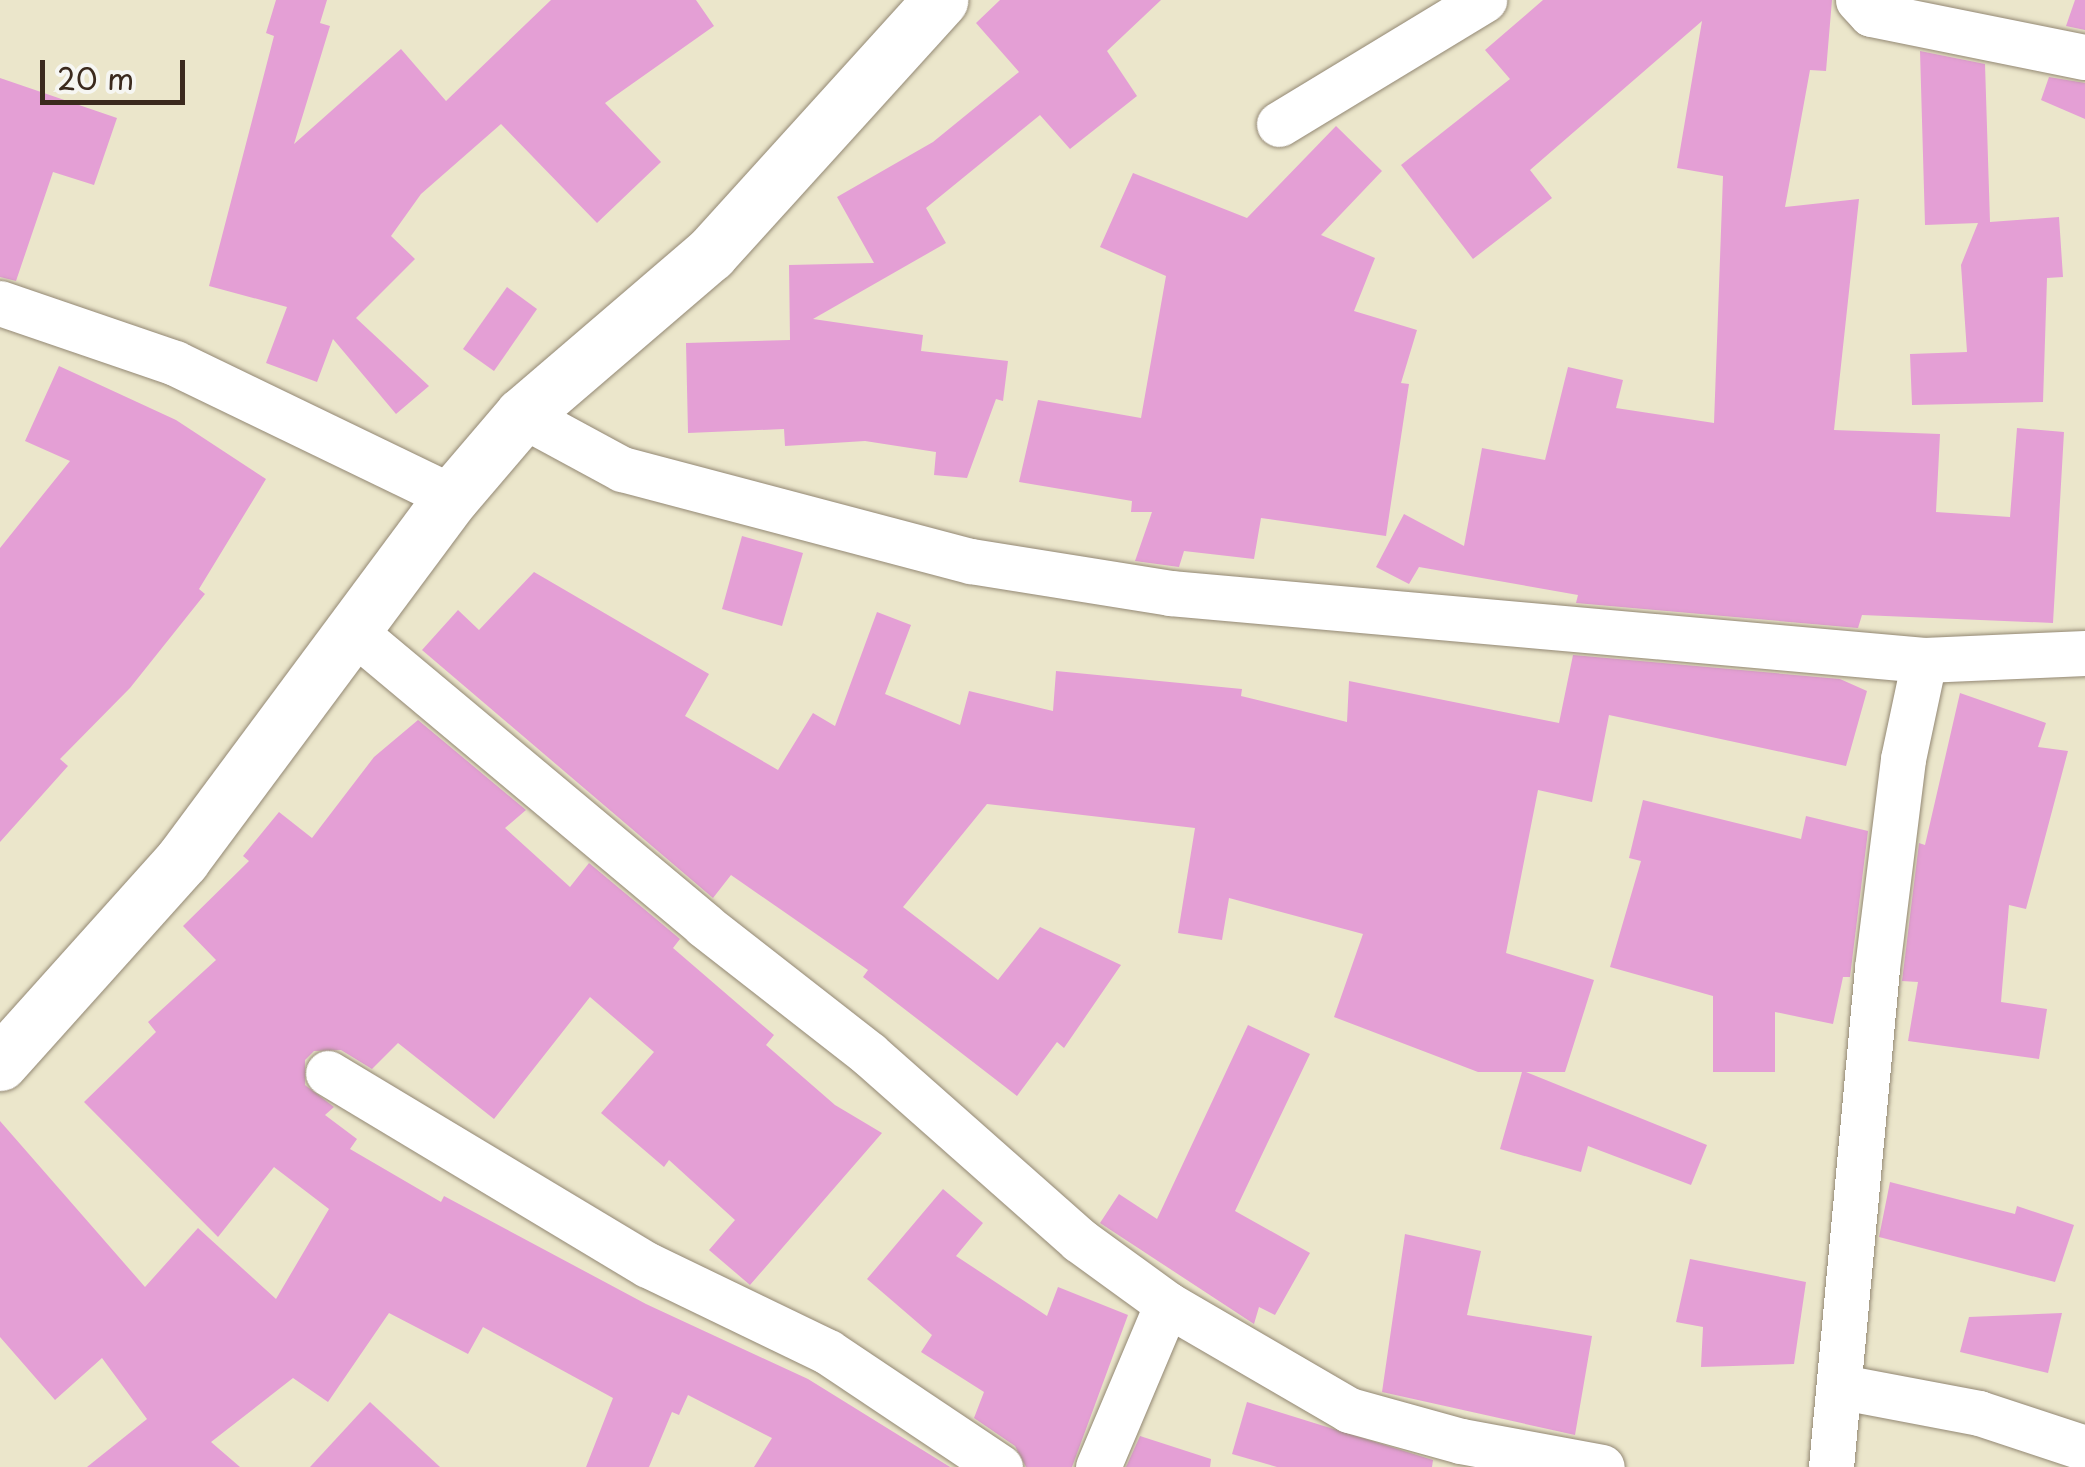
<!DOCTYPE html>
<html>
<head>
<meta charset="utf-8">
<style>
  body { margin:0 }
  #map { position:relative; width:2085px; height:1467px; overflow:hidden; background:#ebe6cb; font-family:"Playpen Sans",sans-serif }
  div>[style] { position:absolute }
  .building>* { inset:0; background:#e49fd5 }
  .roads { filter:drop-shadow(0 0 2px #938874) drop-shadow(0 0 2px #938874) }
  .street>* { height:45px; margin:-22.5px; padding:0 22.5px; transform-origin:22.5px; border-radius:22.5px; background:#fff }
  .secondary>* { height:55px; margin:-27.5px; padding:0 27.5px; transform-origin:27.5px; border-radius:27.5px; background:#fff }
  span { translate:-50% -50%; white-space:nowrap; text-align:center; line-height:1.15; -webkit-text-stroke:9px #f6f6f2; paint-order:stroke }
  .scale { position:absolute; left:40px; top:60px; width:145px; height:45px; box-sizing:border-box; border:5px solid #3b2a1e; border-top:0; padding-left:12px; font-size:30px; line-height:35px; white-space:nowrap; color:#3b2a1e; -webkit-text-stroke:8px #f6f6f2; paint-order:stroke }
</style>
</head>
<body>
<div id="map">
  <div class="building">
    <i style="clip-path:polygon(276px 0,327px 0,320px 23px,330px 26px,294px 144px,401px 49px,446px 101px,551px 0,696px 0,714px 26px,605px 103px,661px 162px,597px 223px,501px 124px,421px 194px,391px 236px,415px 259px,356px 318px,429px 386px,396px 414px,333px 339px,317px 382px,266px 363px,287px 307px,209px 286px,274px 36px,266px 33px)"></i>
    <i style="clip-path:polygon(1000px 0,1161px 0,1107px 51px,1137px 96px,1070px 149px,1040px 115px,926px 208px,946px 243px,813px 319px,923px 335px,921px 351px,1008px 361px,1003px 401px,996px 399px,967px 478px,934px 475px,936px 452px,865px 441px,785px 446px,784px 429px,688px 433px,686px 343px,790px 340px,789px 265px,874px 263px,837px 197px,933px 142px,1019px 72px,976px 23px)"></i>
    <i style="clip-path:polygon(1543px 0,1832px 0,1826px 71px,1810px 70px,1785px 207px,1859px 199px,1834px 430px,1940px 434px,1936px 512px,2010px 517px,2017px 428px,2064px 432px,2053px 623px,1862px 615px,1858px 628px,1576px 603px,1578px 595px,1419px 567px,1409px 584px,1376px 567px,1404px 514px,1464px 546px,1482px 448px,1545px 460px,1568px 367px,1623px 380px,1616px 408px,1714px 423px,1723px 176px,1677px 168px,1702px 21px,1530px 170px,1552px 198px,1473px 259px,1401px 165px,1510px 79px,1485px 50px)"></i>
    <i style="clip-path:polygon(2075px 0,2085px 0,2085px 30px,2066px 26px)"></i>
    <i style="clip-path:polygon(1920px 51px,1985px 64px,1990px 222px,2059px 217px,2063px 277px,2047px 278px,2043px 402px,1912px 405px,1910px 354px,1967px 352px,1961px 265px,1978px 223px,1925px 225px)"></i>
    <i style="clip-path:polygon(2049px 77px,2085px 83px,2085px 119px,2041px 100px)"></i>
    <i style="clip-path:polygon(0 78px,117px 118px,94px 185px,53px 172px,16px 281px,0 277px)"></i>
    <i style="clip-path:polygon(1336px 126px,1382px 171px,1321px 235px,1375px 258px,1354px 311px,1417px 330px,1401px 383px,1409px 384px,1386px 536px,1261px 518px,1254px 559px,1184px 551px,1179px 567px,1135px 561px,1152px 512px,1131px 512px,1132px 501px,1019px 482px,1038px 400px,1141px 418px,1166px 276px,1100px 247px,1133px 173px,1247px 218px)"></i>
    <i style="clip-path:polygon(507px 287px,537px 309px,494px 371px,463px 349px)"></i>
    <i style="clip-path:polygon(59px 366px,176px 420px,266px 479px,199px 589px,205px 594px,130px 688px,60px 759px,68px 766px,0 842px,0 548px,70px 461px,25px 441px)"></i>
    <i style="clip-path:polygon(742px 536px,803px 553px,782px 626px,722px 609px)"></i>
    <i style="clip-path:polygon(534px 572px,709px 674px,685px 716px,778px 770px,813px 713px,835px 726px,877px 612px,911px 625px,885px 694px,960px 725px,969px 691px,1053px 711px,1056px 671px,1242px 689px,1241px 696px,1347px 722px,1349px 681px,1559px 723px,1573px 655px,1840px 679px,1867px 691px,1846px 766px,1609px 715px,1592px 802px,1538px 790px,1506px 953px,1594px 980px,1565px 1072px,1526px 1072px,1707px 1145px,1691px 1185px,1588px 1146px,1581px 1172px,1500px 1149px,1522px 1072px,1478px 1072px,1334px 1017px,1363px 934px,1229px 898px,1222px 940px,1178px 933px,1195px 828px,987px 804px,903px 907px,998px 980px,1040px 927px,1121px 965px,1064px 1048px,1057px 1042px,1017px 1096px,863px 977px,868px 970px,731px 875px,713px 898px,422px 650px,458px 610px,479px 630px)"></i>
    <i style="clip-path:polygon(1960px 693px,2046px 723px,2038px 747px,2068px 751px,2026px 909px,2009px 905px,2001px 1002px,2047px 1009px,2039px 1059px,1908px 1041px,1918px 982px,1902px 981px,1919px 843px,1925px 845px)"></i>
    <i style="clip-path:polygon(418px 720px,526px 810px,505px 828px,570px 887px,589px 863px,680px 939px,673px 948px,774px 1035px,766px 1045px,835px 1105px,882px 1133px,750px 1285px,709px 1250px,735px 1220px,669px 1160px,664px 1167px,601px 1113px,654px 1052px,590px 997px,494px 1119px,398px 1043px,372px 1069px,341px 1050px,314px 1051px,305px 1060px,305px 1085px,334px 1107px,325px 1115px,357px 1139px,350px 1149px,441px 1202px,444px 1196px,646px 1304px,808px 1379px,950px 1467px,754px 1467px,772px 1438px,688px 1395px,679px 1415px,672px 1412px,649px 1467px,586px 1467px,613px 1398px,483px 1327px,468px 1354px,389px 1313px,328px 1402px,293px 1378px,211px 1442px,240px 1467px,87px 1467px,147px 1419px,102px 1358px,55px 1400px,0 1337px,0 1121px,145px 1287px,198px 1228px,276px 1299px,329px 1209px,274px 1167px,218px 1237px,84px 1102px,156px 1032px,148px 1022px,216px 960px,183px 926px,249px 861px,243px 856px,279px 812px,312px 838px,374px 757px)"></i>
    <i style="clip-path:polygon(1643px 800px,1801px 839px,1806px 816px,1868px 831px,1850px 977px,1843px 977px,1833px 1024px,1775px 1012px,1775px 1072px,1713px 1072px,1713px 996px,1610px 967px,1641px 861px,1629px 858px)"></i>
    <i style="clip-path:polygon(1248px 1025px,1310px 1054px,1235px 1211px,1310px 1253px,1275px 1315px,1259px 1307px,1254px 1324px,1100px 1223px,1119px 1194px,1157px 1219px)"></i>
    <i style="clip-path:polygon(1890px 1182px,2015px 1214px,2017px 1206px,2074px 1225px,2055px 1282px,1879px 1237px)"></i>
    <i style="clip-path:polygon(943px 1189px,983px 1223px,956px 1256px,1047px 1316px,1058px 1287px,1128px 1315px,1072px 1467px,1026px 1467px,1015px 1446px,974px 1418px,984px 1392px,921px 1352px,932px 1335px,867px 1279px)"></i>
    <i style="clip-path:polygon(1405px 1234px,1481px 1251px,1467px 1315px,1592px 1336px,1575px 1435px,1382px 1392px)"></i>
    <i style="clip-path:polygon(1690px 1259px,1806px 1282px,1794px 1364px,1701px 1367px,1703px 1327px,1676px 1322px)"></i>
    <i style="clip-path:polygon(2062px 1313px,2048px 1373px,1960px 1352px,1969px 1317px)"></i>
    <i style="clip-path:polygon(370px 1402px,440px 1467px,310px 1467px)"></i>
    <i style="clip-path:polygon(1247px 1402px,1433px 1460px,1432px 1467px,1277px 1467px,1232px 1454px)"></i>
    <i style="clip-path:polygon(1140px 1436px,1211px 1459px,1210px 1467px,1126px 1467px)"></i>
  </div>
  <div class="roads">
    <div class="street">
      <i style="left:1858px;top:0;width:19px;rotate:47deg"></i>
      <i style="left:1871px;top:14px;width:218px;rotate:11.4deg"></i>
      <i style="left:1279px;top:124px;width:240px;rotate:-31.2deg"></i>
      <i style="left:0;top:303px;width:185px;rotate:18.9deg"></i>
      <i style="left:175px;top:363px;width:308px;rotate:25.8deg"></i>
      <i style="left:522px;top:415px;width:114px;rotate:28.4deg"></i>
      <i style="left:622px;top:469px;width:361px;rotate:14.8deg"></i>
      <i style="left:971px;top:561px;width:202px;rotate:9.1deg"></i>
      <i style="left:1170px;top:593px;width:757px;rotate:5.08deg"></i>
      <i style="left:1924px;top:660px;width:161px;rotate:-2.5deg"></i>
      <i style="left:353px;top:631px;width:458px;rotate:39.9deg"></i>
      <i style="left:704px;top:925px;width:209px;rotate:38deg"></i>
      <i style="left:869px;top:1054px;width:281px;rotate:41.5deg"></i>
      <i style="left:1079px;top:1240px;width:109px;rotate:36deg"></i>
      <i style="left:1167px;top:1304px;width:211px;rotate:30.2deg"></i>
      <i style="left:1349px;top:1410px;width:116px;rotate:15.5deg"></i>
      <i style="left:1461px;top:1441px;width:143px;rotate:10.4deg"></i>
      <i style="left:328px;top:1073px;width:373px;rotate:31deg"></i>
      <i style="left:648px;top:1265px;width:200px;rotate:25.8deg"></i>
      <i style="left:828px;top:1352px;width:207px;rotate:33.8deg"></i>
      <i style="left:1842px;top:1387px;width:139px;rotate:10.7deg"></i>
      <i style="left:1979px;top:1413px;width:112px;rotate:18.3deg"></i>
      <i style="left:1098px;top:1467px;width:177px;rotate:-67.1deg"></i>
      <i style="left:1831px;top:1467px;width:501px;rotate:-84.73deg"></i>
      <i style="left:1877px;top:968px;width:211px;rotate:-82.9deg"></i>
      <i style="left:1903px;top:759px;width:101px;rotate:-78deg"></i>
    </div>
    <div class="secondary">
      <i style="left:0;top:1063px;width:273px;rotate:-48.1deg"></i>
      <i style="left:182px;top:860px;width:452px;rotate:-53.4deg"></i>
      <i style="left:452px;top:497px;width:108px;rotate:-49.5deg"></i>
      <i style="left:522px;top:415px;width:248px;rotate:-40.6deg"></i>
      <i style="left:710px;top:254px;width:343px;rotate:-47.8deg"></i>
    </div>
  </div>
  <div class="scale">20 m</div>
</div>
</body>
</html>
